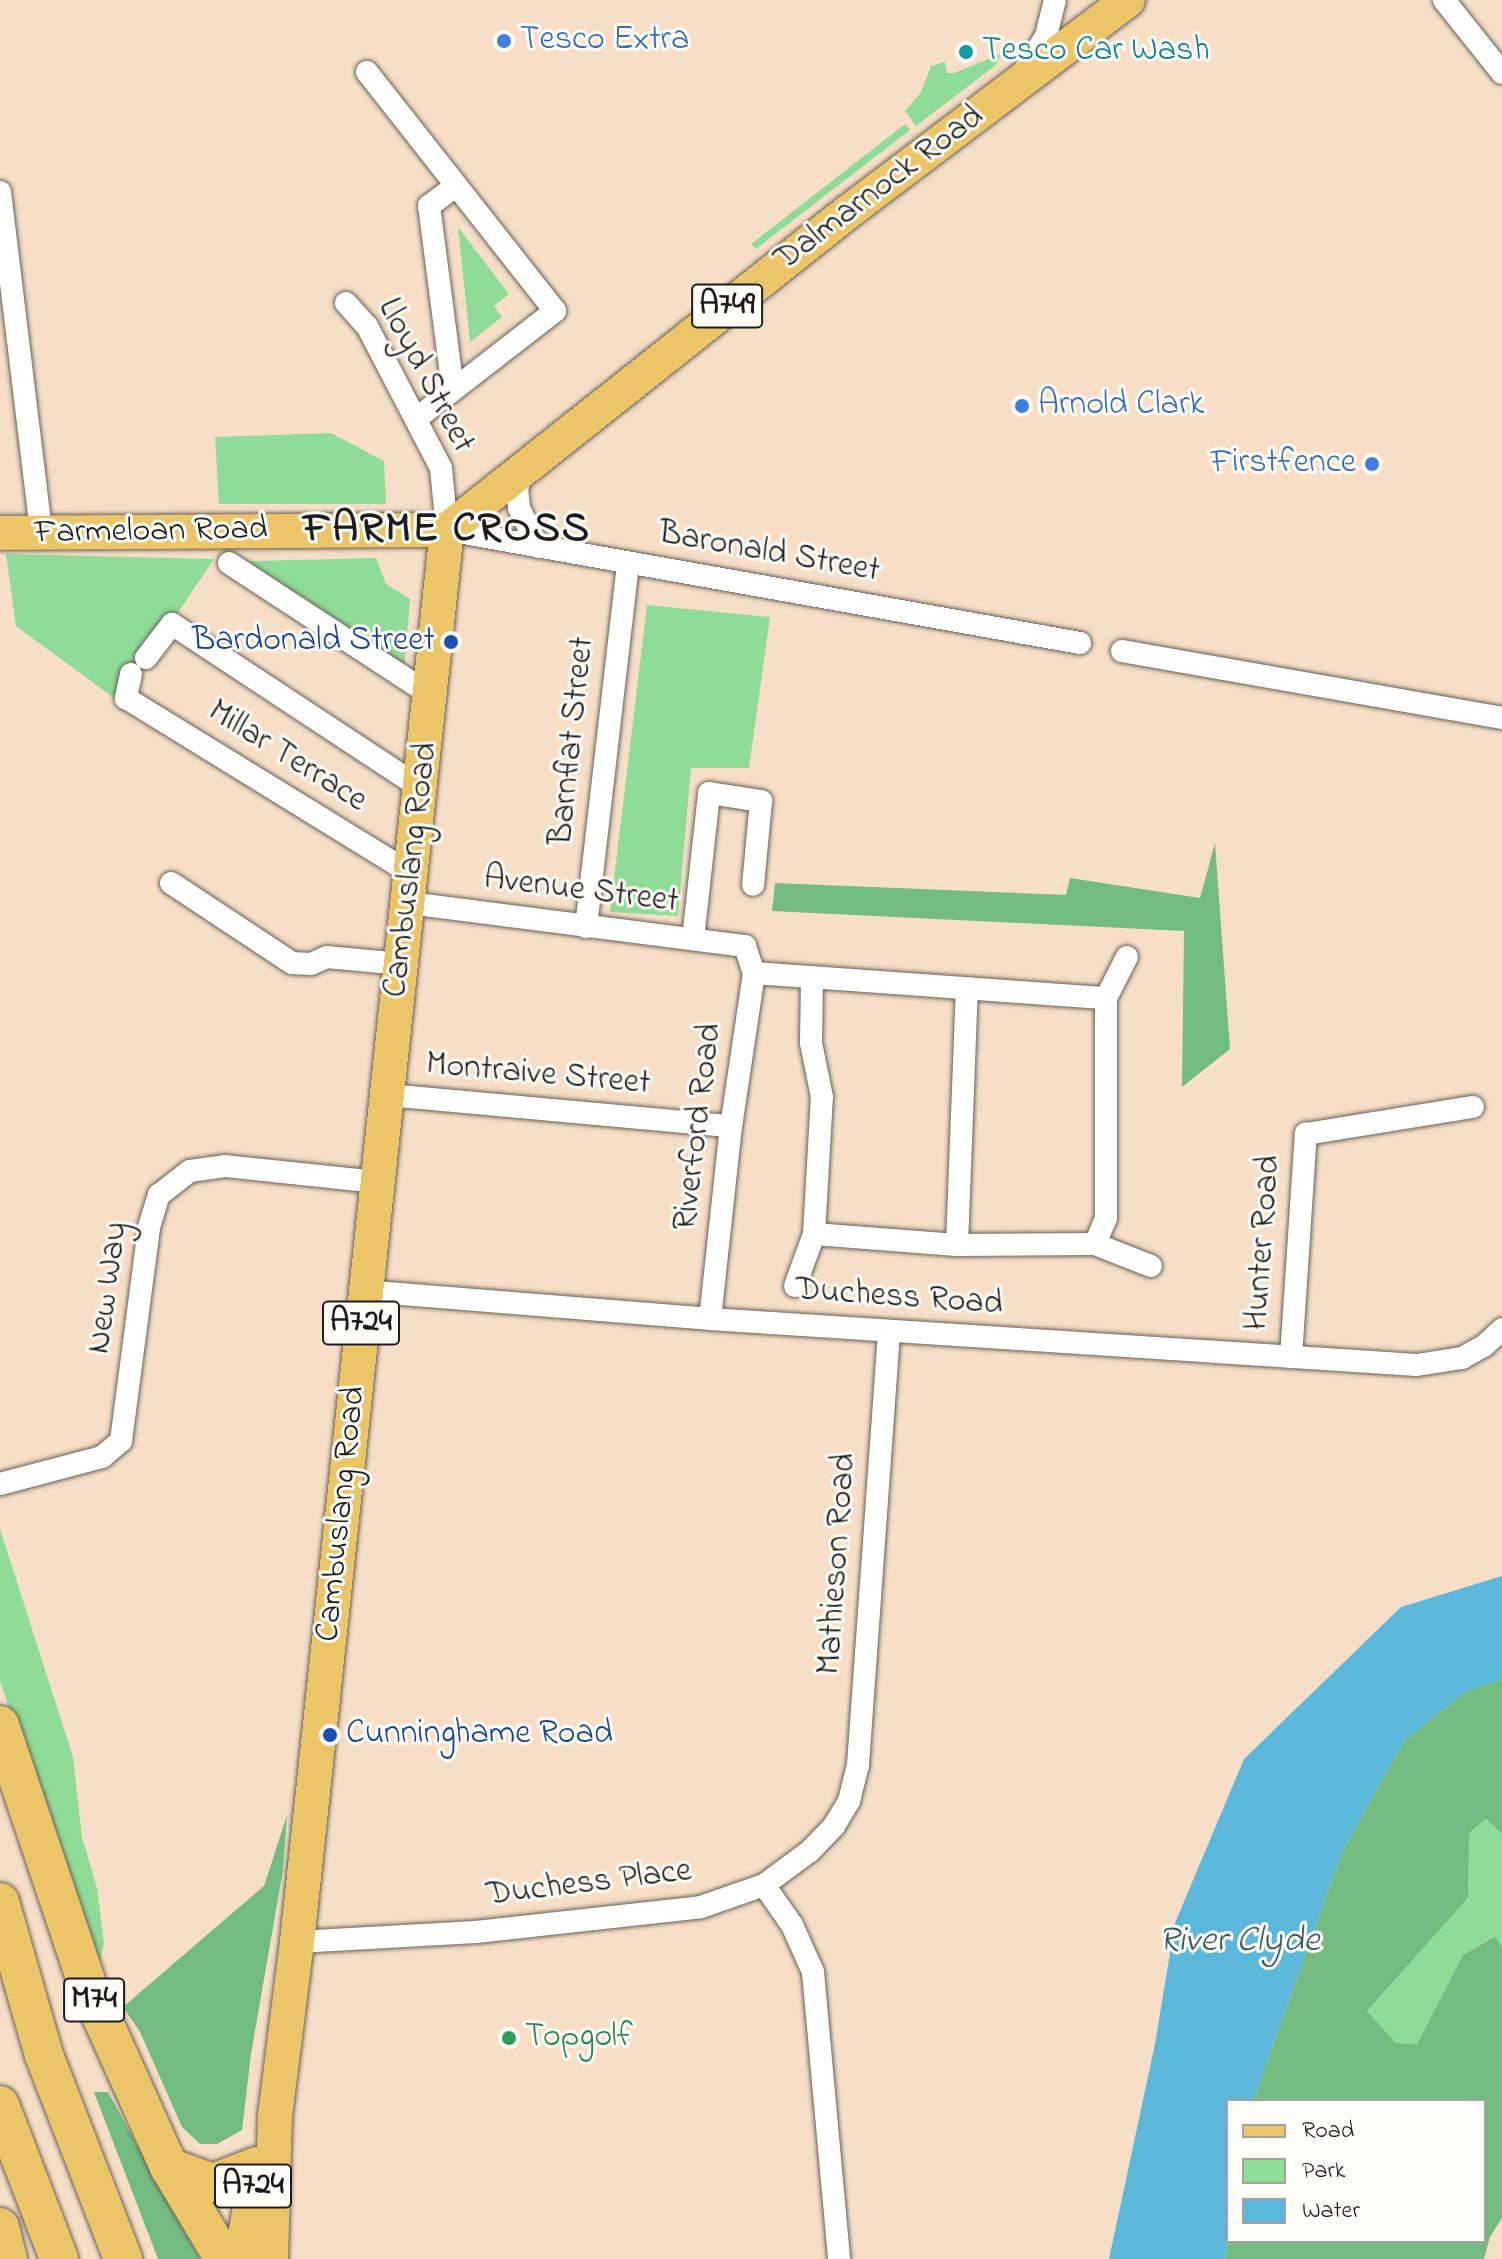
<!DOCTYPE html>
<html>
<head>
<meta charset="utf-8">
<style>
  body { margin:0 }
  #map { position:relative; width:1502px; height:2259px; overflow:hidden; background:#f6dfc6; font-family:"Indie Flower",sans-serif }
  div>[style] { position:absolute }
  .green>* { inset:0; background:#8fdc99 }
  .forest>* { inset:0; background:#73bc81 }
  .water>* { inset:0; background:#5cb8da }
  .roads { filter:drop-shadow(0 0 2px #686058) drop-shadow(0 0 2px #686058) }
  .minor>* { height:22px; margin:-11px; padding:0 11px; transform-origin:11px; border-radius:11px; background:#fff }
  .primary>* { height:34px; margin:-17px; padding:0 17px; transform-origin:17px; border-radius:17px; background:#edc569 }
  .motorway>* { height:38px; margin:-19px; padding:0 19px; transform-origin:19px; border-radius:19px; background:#edc569 }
  .dots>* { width:22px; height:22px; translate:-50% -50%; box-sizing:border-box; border:4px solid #fdfcf7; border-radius:50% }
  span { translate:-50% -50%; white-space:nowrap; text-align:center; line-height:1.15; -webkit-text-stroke:6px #fdfcf7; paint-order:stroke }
  .shield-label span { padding:2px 6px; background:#fdfcf7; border:2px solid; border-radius:6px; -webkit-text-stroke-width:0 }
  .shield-label { font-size:32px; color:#1c1c1c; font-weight:700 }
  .shop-label { font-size:34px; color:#366cbe }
  .left { translate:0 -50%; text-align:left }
  .right { translate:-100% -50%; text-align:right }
  .culture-label { font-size:34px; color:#0d838f }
  .street-label { font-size:34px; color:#1c1c1c }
  .transit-label { font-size:34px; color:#164399 }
  .leisure-label { font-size:34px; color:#27864d }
  .water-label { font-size:36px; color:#365a68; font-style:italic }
  .district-label { font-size:42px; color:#1c1c1c; font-weight:700; letter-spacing:2px }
  .legend { position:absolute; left:1226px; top:2099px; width:260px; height:144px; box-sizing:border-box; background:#fdfcf7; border:2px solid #a3a29f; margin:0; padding:10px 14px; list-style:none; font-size:24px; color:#1c1c1c }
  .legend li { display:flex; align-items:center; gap:16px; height:40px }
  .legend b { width:40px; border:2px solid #a3a29f }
</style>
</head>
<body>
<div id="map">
  <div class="green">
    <i style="clip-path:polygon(1001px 54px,996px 65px,916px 126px,905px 111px,921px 92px,931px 66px,945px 62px,947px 73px,954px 73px)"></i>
    <i style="clip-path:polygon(905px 124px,910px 130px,756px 249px,751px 244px)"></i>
    <i style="clip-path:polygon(458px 227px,509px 294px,494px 306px,502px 317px,470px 342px)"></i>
    <i style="clip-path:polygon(331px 433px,384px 461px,386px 504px,219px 504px,215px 437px)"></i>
    <i style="clip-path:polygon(6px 554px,214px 559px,118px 701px,16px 626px)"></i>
    <i style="clip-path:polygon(376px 558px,386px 584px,410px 599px,404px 671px,249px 561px)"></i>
    <i style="clip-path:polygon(647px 605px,770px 617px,749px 768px,691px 768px,678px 916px,610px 912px)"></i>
    <i style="clip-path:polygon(0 1529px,73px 1757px,82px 1837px,97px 1888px,104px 1943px,96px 1975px,0 1681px)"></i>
    <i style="clip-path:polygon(1486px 1819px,1502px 1834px,1502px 1947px,1494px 1936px,1463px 1955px,1417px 2044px,1396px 2043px,1367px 2011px,1468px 1898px,1468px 1833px)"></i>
  </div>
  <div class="forest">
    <i style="clip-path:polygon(1215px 843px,1230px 1049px,1182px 1087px,1184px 931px,772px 911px,775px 883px,1066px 895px,1070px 878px,1200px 898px)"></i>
    <i style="clip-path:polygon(1502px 1679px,1502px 1834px,1486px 1819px,1469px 1833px,1468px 1898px,1367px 2011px,1396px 2043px,1417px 2044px,1463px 1955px,1495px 1936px,1502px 1947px,1502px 2218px,1490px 2237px,1484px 2259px,1225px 2259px,1228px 2241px,1484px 2241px,1484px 2101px,1253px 2101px,1342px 1852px,1404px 1741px,1465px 1692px)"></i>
    <i style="clip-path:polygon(287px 1815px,283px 1870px,251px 2054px,242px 2130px,217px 2144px,200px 2144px,182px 2127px,140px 2032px,123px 2007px,264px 1886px)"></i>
    <i style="clip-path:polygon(94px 2092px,108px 2092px,200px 2259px,158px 2259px)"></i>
  </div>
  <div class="water">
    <i style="clip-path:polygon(1502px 1576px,1502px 1679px,1465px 1692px,1404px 1741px,1342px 1852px,1253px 2101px,1228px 2101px,1228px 2241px,1225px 2259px,1109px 2259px,1155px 2044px,1175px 1923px,1244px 1759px,1401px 1607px)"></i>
  </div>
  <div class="roads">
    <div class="minor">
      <i style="left:1444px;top:0;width:93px;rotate:51.5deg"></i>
      <i style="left:1024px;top:71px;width:41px;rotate:-57.8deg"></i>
      <i style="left:1046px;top:36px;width:37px;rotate:-76deg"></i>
      <i style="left:367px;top:72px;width:304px;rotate:51.8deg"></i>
      <i style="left:555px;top:311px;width:176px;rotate:142.2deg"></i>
      <i style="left:0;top:192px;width:343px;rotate:83.1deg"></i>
      <i style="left:346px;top:303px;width:31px;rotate:48deg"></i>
      <i style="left:367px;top:326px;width:160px;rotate:62.5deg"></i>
      <i style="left:441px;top:468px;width:62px;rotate:84.5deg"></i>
      <i style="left:447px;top:530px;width:643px;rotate:10.12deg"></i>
      <i style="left:453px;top:390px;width:186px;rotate:-97.4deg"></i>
      <i style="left:429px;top:206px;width:34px;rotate:-37deg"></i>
      <i style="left:524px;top:469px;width:20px;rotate:110deg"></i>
      <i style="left:517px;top:488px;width:20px;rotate:84deg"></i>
      <i style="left:519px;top:508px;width:43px;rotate:64deg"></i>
      <i style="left:229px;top:563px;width:243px;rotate:33.2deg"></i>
      <i style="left:1122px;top:651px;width:386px;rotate:10deg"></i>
      <i style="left:146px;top:658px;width:43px;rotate:-52.6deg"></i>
      <i style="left:172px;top:624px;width:298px;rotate:33.4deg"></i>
      <i style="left:131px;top:674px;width:25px;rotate:102deg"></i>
      <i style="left:126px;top:698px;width:336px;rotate:31.6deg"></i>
      <i style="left:171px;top:883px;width:145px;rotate:33.5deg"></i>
      <i style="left:292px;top:963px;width:19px;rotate:3deg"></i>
      <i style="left:311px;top:964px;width:17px;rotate:-24deg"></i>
      <i style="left:327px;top:957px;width:75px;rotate:5.3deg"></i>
      <i style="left:409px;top:903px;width:339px;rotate:7.3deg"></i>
      <i style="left:745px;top:946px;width:28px;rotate:72deg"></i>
      <i style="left:754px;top:973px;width:155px;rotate:98.5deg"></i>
      <i style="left:731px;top:1126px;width:194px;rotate:96.2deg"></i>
      <i style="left:586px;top:927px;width:366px;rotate:-83.4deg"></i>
      <i style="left:693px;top:939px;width:147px;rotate:-83.7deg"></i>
      <i style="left:709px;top:793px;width:53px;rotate:8.7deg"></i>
      <i style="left:761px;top:801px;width:84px;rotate:95.4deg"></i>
      <i style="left:754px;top:973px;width:353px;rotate:4.1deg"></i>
      <i style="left:1106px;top:998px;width:46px;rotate:-62.9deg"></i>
      <i style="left:388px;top:1095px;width:344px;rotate:5.2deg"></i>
      <i style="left:814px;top:1234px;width:143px;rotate:4.4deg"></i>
      <i style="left:957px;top:1245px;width:256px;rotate:-87.8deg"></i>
      <i style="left:1095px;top:1244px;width:60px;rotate:21.4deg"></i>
      <i style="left:957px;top:1245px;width:138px;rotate:-0.4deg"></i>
      <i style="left:1095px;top:1244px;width:28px;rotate:-67deg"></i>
      <i style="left:1106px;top:1218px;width:220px;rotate:-90deg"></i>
      <i style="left:795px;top:1286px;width:55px;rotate:-69.9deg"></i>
      <i style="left:814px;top:1234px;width:137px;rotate:-86.7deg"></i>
      <i style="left:822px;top:1097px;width:55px;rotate:-101.5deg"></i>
      <i style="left:811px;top:1043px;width:64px;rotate:-89.1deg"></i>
      <i style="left:364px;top:1291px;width:347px;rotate:4.6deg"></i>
      <i style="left:710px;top:1319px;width:708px;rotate:3.72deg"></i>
      <i style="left:1417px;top:1365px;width:46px;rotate:-8.8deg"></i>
      <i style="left:1462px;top:1358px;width:25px;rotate:-29deg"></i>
      <i style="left:1484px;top:1346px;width:25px;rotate:-43deg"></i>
      <i style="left:1291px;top:1357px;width:224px;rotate:-86.2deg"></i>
      <i style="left:1306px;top:1134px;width:169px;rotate:-9.2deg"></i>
      <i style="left:0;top:1484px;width:106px;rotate:-14.8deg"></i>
      <i style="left:102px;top:1457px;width:25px;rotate:-40deg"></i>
      <i style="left:121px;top:1441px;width:216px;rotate:-82.5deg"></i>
      <i style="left:149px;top:1227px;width:34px;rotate:-73deg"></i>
      <i style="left:159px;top:1195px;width:39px;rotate:-38deg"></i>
      <i style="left:190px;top:1171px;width:35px;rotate:-8deg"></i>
      <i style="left:225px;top:1166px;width:154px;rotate:6deg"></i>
      <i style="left:764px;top:1885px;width:49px;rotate:55deg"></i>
      <i style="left:792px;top:1925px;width:51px;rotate:65.9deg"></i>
      <i style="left:813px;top:1972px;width:288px;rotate:84.8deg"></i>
      <i style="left:297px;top:1942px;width:179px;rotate:-3.2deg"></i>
      <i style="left:476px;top:1932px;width:226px;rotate:-6.3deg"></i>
      <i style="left:701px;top:1907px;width:67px;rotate:-19.2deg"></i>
      <i style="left:764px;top:1885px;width:57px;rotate:-36.5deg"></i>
      <i style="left:810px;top:1851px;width:35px;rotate:-46deg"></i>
      <i style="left:834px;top:1826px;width:29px;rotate:-59deg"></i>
      <i style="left:849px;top:1801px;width:37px;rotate:-76deg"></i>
      <i style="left:858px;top:1765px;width:435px;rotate:-85.9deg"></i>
    </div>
    <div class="primary">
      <i style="left:447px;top:530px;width:512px;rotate:-38.42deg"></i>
      <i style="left:848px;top:212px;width:351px;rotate:-37.1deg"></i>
      <i style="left:0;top:533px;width:447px;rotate:-0.4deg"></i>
      <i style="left:241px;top:2259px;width:95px;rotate:-80.3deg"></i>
      <i style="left:271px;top:2259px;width:143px;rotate:-88.4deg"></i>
      <i style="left:275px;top:2116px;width:175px;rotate:-82.8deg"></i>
      <i style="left:297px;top:1942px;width:1420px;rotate:-83.94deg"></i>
    </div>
    <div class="motorway">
      <i style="left:0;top:1725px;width:279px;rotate:71.4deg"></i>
      <i style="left:89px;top:1989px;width:195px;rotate:65.8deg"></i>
      <i style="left:169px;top:2167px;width:107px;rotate:59.1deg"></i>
      <i style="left:0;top:1902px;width:159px;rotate:74deg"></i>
      <i style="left:44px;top:2055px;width:219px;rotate:68.8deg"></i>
      <i style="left:0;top:2105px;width:165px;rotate:69deg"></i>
      <i style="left:169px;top:2167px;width:47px;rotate:20deg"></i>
      <i style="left:213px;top:2183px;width:47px;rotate:-21.1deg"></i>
      <i style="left:0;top:2227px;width:33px;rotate:76deg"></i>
    </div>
  </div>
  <div class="dots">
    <i style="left:504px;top:41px;background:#3f7fe0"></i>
    <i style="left:966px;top:52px;background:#0f9aa8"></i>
    <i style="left:1022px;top:406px;background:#3f7fe0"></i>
    <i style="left:1372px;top:464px;background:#3f7fe0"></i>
    <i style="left:451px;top:642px;background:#1a4fb4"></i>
    <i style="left:330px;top:1735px;background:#1a4fb4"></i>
    <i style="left:509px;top:2038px;background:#2e9e5b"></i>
  </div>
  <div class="shield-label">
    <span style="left:727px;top:306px">A749</span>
    <span style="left:361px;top:1323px">A724</span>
    <span style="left:94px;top:2000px">M74</span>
    <span style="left:253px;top:2186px">A724</span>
  </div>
  <div class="shop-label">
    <span class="left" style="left:520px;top:41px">Tesco Extra</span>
    <span class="left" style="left:1038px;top:406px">Arnold Clark</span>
    <span class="right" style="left:1356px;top:464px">Firstfence</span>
  </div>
  <div class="culture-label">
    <span class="left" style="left:982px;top:52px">Tesco Car Wash</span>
  </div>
  <div class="street-label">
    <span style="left:880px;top:189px;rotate:-37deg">Dalmarnock Road</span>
    <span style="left:425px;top:376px;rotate:62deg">Lloyd Street</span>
    <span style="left:151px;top:532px;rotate:-1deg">Farmeloan Road</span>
    <span style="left:769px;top:553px;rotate:10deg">Baronald Street</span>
    <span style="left:573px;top:741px;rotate:-84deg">Barnflat Street</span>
    <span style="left:287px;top:757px;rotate:32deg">Millar Terrace</span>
    <span style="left:412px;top:870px;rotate:-83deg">Cambuslang Road</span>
    <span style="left:581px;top:891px;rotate:7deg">Avenue Street</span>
    <span style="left:538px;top:1075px;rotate:5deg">Montraive Street</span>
    <span style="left:699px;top:1127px;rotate:-83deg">Riverford Road</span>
    <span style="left:1264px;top:1243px;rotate:-86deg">Hunter Road</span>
    <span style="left:109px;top:1288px;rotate:-82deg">New Way</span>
    <span style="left:899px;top:1298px;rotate:4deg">Duchess Road</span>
    <span style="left:342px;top:1514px;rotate:-84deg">Cambuslang Road</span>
    <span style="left:838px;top:1564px;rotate:-86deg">Mathieson Road</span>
    <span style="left:589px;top:1884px;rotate:-7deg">Duchess Place</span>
  </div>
  <div class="transit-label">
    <span class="right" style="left:435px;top:642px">Bardonald Street</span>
    <span class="left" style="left:346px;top:1735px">Cunninghame Road</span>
  </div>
  <div class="leisure-label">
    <span class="left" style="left:525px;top:2038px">Topgolf</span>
  </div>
  <div class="water-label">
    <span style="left:1239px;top:1942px">River Clyde</span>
  </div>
  <div class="district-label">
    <span style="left:447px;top:530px">FARME CROSS</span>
  </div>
  <ul class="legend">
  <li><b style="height:10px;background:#edc569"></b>Road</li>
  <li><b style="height:22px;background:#8fdc99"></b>Park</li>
  <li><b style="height:22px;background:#5cb8da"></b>Water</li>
  </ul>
</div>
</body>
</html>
